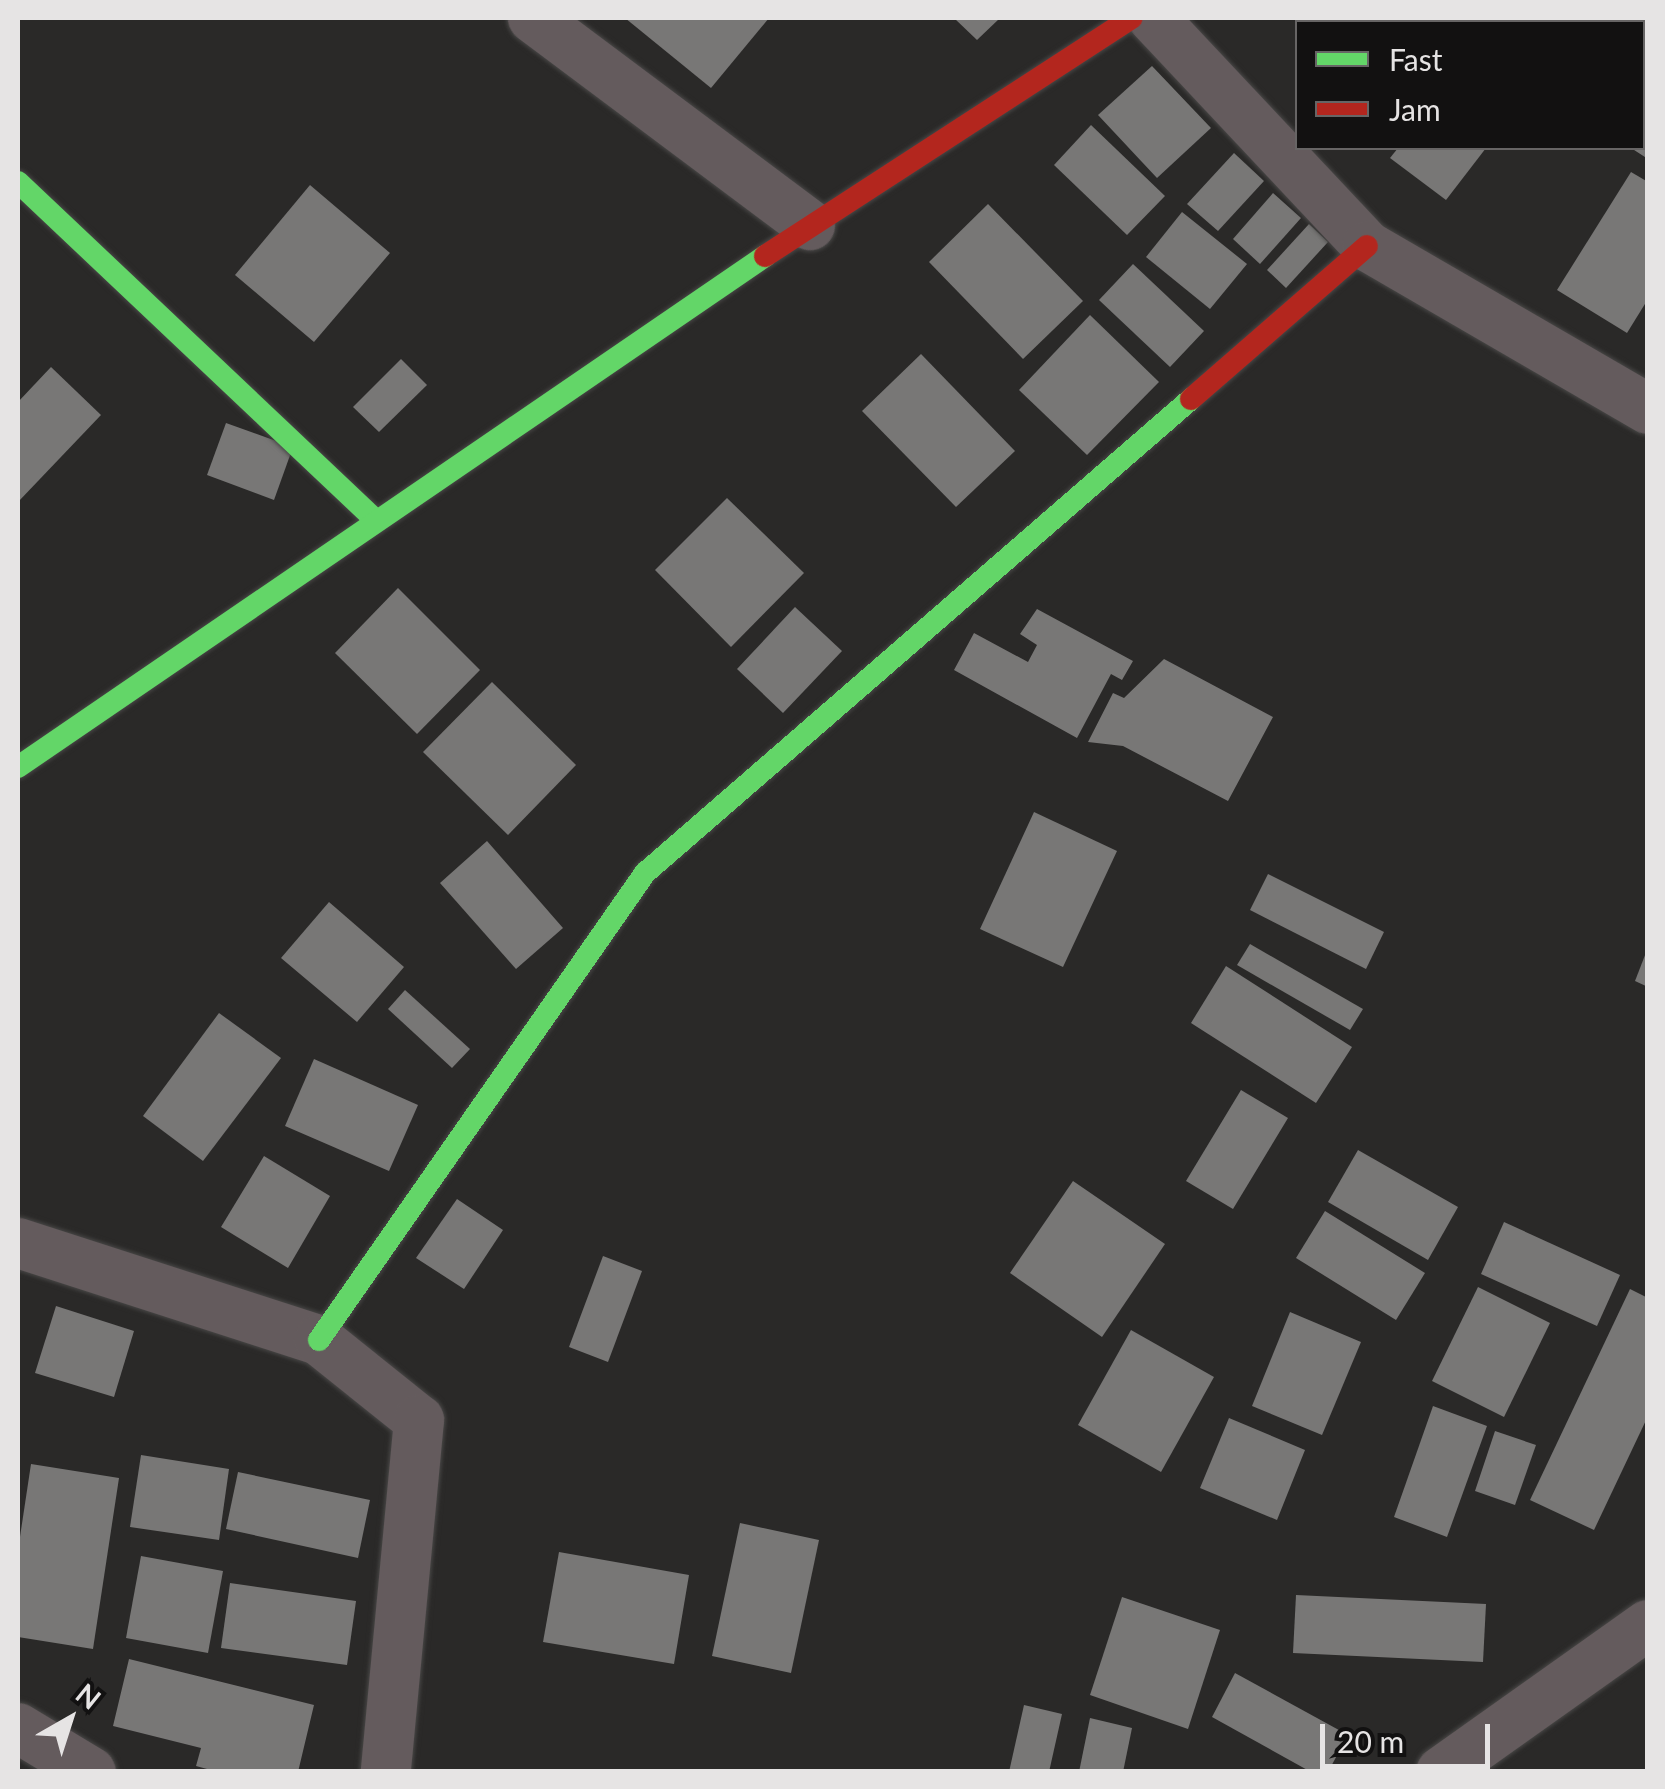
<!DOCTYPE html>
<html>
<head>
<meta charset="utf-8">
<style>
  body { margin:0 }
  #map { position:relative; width:1665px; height:1789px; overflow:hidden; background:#2a2928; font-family:Lato,sans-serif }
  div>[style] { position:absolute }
  .building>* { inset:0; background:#787776 }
  .roads { filter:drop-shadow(0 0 2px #484746) drop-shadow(0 0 2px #484746) }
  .street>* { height:50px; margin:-25px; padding:0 25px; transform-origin:25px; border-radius:25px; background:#645b5d }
  .fast>* { height:22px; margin:-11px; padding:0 11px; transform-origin:11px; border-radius:11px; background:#63d668 }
  .jam>* { height:22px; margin:-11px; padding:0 11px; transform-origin:11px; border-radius:11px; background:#b3261e }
  span { translate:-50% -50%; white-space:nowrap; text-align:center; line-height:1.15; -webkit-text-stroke:10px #121111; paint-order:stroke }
  .frame { position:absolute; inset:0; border:20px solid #e6e4e4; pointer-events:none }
  .legend { position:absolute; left:1295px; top:20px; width:350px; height:130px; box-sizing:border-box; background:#121111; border:2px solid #676565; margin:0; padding:12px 18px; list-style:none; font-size:30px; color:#e6e4e4 }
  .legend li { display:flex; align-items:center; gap:20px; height:50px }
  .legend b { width:50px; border:2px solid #676565 }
  .north { position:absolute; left:20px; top:1669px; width:100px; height:100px; -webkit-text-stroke:8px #121111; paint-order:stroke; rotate:39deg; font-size:28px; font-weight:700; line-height:40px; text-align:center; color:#e6e4e4 }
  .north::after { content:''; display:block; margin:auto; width:35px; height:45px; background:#e6e4e4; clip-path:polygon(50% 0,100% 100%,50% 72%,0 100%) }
  .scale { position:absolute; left:1320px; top:1724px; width:170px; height:45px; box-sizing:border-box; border:5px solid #e6e4e4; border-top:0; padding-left:12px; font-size:30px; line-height:35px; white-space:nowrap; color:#e6e4e4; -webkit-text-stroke:8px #121111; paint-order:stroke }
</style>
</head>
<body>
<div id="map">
  <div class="building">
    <i style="clip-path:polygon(625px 18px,769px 18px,711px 88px)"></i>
    <i style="clip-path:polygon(954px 18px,1000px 18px,977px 40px)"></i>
    <i style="clip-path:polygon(1152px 66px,1211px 128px,1157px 178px,1098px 115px)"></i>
    <i style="clip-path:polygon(1648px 120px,1648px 159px,1631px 148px,1642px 148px,1642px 127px)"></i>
    <i style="clip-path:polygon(1091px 125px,1165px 196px,1127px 235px,1054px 165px)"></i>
    <i style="clip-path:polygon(1398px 148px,1486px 148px,1446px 200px,1390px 158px)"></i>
    <i style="clip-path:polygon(1234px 153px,1264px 181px,1218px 231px,1187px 204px)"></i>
    <i style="clip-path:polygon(1631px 172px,1648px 182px,1648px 299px,1627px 333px,1557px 290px)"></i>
    <i style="clip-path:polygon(310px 185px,390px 253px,314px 342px,235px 275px)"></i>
    <i style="clip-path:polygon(1273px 193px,1301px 218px,1260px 264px,1233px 239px)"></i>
    <i style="clip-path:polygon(988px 204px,1083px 301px,1023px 359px,929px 262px)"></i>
    <i style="clip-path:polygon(1182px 212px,1247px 264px,1210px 309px,1146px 257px)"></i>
    <i style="clip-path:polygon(1309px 224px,1328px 242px,1286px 288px,1267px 270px)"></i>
    <i style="clip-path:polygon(1133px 264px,1204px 331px,1170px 367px,1099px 300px)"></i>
    <i style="clip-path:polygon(1090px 315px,1159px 382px,1087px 455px,1019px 390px)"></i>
    <i style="clip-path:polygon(921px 354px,1015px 451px,956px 507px,862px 411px)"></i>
    <i style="clip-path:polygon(401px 359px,427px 385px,379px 432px,353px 407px)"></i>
    <i style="clip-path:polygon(51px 367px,101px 415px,18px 502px,18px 402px)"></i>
    <i style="clip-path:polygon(226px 423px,293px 447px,274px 500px,207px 475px)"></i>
    <i style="clip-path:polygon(727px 498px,804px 573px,731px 647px,655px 570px)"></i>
    <i style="clip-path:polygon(398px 588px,480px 670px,417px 734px,335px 653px)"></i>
    <i style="clip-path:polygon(795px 607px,842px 651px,783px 713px,737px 669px)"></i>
    <i style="clip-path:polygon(1037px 609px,1133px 661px,1122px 680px,1111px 674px,1077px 738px,954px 670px,974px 633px,1028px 662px,1037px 645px,1020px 634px)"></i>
    <i style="clip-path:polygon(1164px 659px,1273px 717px,1228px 801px,1123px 746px,1088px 742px,1113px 693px,1124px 698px)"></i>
    <i style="clip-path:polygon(492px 682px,576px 765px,508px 835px,423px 752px)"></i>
    <i style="clip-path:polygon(1034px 812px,1117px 851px,1063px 967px,980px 929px)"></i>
    <i style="clip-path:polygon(487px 841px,563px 928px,516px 969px,440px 883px)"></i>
    <i style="clip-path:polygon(1268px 874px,1384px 932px,1366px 969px,1250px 910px)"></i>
    <i style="clip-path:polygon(329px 902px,404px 967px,357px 1022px,281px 958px)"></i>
    <i style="clip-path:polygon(1250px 944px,1363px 1009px,1350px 1030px,1237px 965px)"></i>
    <i style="clip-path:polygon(1647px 950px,1648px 950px,1648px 987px,1635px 981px)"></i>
    <i style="clip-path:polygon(1226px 966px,1352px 1047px,1316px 1103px,1191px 1023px)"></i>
    <i style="clip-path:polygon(405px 990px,470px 1049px,452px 1068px,388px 1009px)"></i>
    <i style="clip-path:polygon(219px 1013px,281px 1058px,203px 1161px,143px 1116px)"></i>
    <i style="clip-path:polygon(314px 1059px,418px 1105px,389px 1171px,285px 1126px)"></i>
    <i style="clip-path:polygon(1241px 1090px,1288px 1118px,1233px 1209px,1186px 1181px)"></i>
    <i style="clip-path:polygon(1358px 1150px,1458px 1207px,1428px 1260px,1328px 1202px)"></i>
    <i style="clip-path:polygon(264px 1156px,330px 1196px,288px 1268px,221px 1227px)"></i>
    <i style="clip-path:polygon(1073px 1181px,1165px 1244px,1102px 1337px,1010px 1273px)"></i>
    <i style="clip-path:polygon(457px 1199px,503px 1230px,464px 1289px,416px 1258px)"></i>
    <i style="clip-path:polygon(1325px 1211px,1425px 1273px,1396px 1320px,1296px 1258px)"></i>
    <i style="clip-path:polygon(1504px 1222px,1620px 1275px,1597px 1326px,1481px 1274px)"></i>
    <i style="clip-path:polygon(603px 1256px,642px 1271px,608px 1362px,569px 1347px)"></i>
    <i style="clip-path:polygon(1478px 1287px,1550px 1323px,1504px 1417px,1432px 1381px)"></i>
    <i style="clip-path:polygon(1630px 1289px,1648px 1298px,1648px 1416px,1594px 1530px,1530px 1500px)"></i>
    <i style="clip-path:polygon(56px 1306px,134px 1331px,114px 1397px,35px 1373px)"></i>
    <i style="clip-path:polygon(1290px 1312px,1361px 1342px,1322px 1435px,1252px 1406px)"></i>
    <i style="clip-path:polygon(1131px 1330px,1214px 1377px,1161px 1472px,1078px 1425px)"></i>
    <i style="clip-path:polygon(1433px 1406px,1487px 1426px,1447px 1537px,1394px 1517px)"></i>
    <i style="clip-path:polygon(1229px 1418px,1305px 1450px,1277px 1520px,1200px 1488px)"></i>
    <i style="clip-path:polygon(1495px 1431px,1536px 1445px,1515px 1505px,1475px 1491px)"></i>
    <i style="clip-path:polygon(141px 1455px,229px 1469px,219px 1540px,130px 1527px)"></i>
    <i style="clip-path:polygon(31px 1464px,119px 1478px,93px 1649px,18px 1637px,18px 1550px)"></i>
    <i style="clip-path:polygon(238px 1472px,370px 1500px,358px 1558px,226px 1529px)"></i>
    <i style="clip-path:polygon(740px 1523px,819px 1540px,791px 1673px,712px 1656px)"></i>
    <i style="clip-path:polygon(559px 1552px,689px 1575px,674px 1664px,543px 1642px)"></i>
    <i style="clip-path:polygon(141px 1556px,223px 1571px,208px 1653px,126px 1638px)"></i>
    <i style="clip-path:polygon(230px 1583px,356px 1601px,347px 1665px,221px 1648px)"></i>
    <i style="clip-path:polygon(1296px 1595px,1486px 1604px,1483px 1662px,1293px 1653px)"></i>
    <i style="clip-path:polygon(1122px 1597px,1220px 1630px,1188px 1729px,1090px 1695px)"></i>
    <i style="clip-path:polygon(129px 1659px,314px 1705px,298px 1772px,218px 1772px,196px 1766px,201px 1748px,113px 1726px)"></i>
    <i style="clip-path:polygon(1235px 1673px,1348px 1735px,1328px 1772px,1311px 1772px,1212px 1717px)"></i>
    <i style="clip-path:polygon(1024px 1705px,1062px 1714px,1049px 1772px,1009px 1772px)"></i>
    <i style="clip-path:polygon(1090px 1718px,1132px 1728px,1123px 1772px,1079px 1772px)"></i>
  </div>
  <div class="roads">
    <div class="street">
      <i style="left:533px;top:18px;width:346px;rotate:36.8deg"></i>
      <i style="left:1153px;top:18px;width:313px;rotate:46.8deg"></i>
      <i style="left:1367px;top:246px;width:325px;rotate:30.1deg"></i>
      <i style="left:18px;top:1243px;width:316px;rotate:17.9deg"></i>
      <i style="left:319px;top:1340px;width:128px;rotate:38.7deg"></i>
      <i style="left:419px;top:1420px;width:354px;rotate:95.4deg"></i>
      <i style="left:18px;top:1728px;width:85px;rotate:31.1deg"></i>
      <i style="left:1441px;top:1772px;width:254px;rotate:-35.4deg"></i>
    </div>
    <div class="fast">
      <i style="left:18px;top:182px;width:493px;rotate:43.4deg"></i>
      <i style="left:18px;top:767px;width:905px;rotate:-34.37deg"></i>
      <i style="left:319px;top:1340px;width:570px;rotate:-55.08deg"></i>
      <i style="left:645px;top:873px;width:723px;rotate:-40.96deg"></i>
    </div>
    <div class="jam">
      <i style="left:765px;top:256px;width:437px;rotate:-33deg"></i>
      <i style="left:1191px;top:399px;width:233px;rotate:-41deg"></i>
    </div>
  </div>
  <div class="frame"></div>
  <ul class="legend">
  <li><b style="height:12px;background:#63d668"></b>Fast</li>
  <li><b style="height:12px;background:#b3261e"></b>Jam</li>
  </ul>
  <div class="north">N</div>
  <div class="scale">20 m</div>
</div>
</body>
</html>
